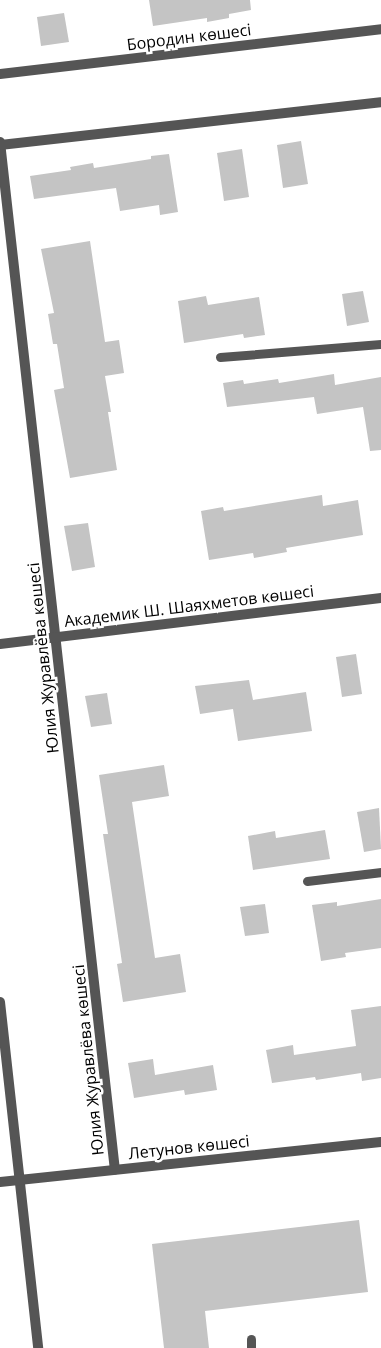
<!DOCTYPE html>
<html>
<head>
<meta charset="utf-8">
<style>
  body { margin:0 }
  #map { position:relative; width:381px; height:1348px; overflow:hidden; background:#fff; font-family:"Open Sans",sans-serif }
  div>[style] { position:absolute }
  .building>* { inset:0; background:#c4c4c4 }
  .service>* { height:9px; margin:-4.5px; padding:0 4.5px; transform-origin:4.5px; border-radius:4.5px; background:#555 }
  .minor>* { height:10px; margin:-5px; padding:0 5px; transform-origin:5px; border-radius:5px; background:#555 }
  .tertiary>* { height:10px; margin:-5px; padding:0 5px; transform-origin:5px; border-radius:5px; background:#555 }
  span { translate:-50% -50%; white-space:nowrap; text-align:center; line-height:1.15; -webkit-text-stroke:5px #fff; paint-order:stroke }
  .street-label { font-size:16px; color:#000 }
</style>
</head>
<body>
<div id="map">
  <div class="building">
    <i style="clip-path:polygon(149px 0,250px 0,251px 10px,229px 14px,229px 18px,207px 22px,207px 18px,153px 26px)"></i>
    <i style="clip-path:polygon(64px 13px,69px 42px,41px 46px,37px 17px)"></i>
    <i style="clip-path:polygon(301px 141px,308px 184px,283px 188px,277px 145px)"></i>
    <i style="clip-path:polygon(242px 149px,249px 197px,224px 201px,217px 153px)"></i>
    <i style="clip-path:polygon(169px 154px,178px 212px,160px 215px,159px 205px,120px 211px,116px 188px,34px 199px,30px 176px,71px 170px,70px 167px,93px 163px,94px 168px,151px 159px,151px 156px)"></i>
    <i style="clip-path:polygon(90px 241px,105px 342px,119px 340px,124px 373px,105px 376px,111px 412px,108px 412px,117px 470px,70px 478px,54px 390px,64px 388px,57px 344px,53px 344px,48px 314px,54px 313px,41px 249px)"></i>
    <i style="clip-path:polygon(363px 291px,369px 322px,347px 326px,342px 294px)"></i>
    <i style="clip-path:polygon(206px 296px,208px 305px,259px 297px,265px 335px,244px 338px,243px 334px,184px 343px,178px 301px)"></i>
    <i style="clip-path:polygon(334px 374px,335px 385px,381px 377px,381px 450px,370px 451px,363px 407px,317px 414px,314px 397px,227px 407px,223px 383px,243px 380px,244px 384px,278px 379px,279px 383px)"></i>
    <i style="clip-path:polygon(322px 495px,323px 506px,358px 500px,363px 535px,286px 548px,287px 552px,254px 558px,253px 553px,209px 560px,201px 511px,223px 507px,224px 511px)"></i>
    <i style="clip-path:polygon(88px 523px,95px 567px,72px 571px,64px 526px)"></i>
    <i style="clip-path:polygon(356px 654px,362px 694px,342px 697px,336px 657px)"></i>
    <i style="clip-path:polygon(249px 680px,253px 700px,306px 692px,312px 731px,238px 741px,233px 709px,200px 714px,195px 686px)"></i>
    <i style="clip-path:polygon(107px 693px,112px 724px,91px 727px,85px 696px)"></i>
    <i style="clip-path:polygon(164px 765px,169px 796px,132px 802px,155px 958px,180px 954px,186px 992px,123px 1002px,117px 964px,122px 963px,103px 834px,108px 834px,99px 775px)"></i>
    <i style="clip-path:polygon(379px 808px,381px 849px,364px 852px,357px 812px)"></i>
    <i style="clip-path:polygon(325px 830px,330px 859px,253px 870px,248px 836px,275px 831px,276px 838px)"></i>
    <i style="clip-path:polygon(381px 899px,381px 948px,345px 953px,346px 957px,321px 961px,312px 905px,337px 902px,337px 906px)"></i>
    <i style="clip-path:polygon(265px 904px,269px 933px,245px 936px,240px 907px)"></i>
    <i style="clip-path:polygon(381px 1006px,381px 1078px,362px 1081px,361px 1073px,316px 1080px,315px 1077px,272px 1083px,266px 1050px,293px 1045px,294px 1055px,356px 1046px,351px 1010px)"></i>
    <i style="clip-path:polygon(153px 1059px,155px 1075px,213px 1065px,217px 1090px,185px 1095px,184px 1090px,134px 1098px,128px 1063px)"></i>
    <i style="clip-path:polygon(359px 1220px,368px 1292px,205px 1311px,209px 1348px,164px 1348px,152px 1244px)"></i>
  </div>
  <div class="service">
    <i style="left:220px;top:357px;width:162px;rotate:-4.6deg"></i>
    <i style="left:307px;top:881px;width:75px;rotate:-6.9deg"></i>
    <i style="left:251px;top:1339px;width:9px;rotate:90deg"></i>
  </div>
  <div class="minor">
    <i style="left:0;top:74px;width:384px;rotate:-6.7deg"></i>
    <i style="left:0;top:142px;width:1034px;rotate:83.62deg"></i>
    <i style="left:0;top:145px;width:383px;rotate:-6.4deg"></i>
    <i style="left:0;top:644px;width:384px;rotate:-6.9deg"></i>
    <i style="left:0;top:1002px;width:348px;rotate:83.7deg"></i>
  </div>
  <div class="tertiary">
    <i style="left:0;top:1182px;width:383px;rotate:-6deg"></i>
  </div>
  <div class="street-label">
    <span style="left:189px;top:37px;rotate:-7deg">Бородин көшесі</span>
    <span style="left:189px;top:606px;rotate:-7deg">Академик Ш. Шаяхметов көшесі</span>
    <span style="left:43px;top:658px;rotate:-96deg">Юлия Журавлёва көшесі</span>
    <span style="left:88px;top:1060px;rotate:-96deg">Юлия Журавлёва көшесі</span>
    <span style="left:189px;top:1147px;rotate:-6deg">Летунов көшесі</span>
  </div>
</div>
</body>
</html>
